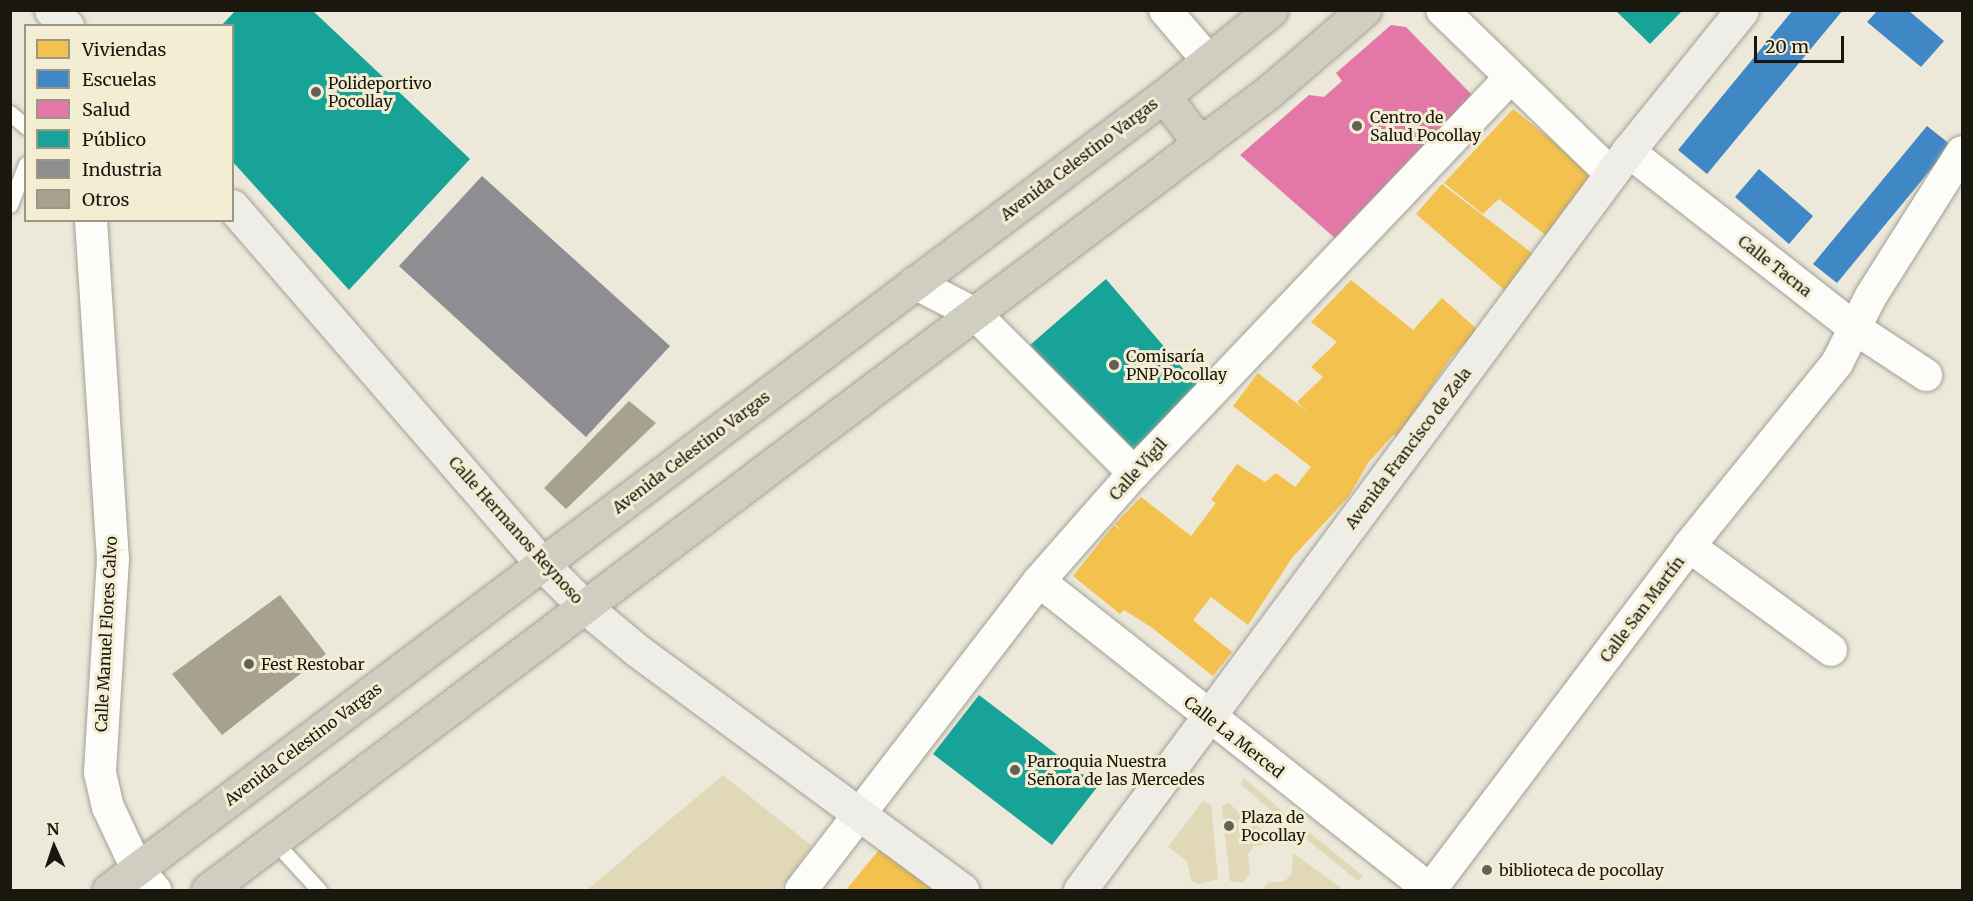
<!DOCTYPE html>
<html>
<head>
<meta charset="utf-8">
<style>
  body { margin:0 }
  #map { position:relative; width:1973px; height:901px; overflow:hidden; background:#ece8da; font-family:Merriweather,serif }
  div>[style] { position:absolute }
  .green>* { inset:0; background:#e0d8b6 }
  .homes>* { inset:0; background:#f2c14e }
  .schools>* { inset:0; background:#3f88c5 }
  .health>* { inset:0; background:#e377a8 }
  .public>* { inset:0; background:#17a398 }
  .industry>* { inset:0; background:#8d8d92 }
  .building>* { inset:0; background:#a7a28e }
  .roads { filter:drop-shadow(0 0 2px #a3a095) drop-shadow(0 0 2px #a3a095) }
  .lane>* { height:15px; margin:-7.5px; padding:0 7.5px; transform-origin:7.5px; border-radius:7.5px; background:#fcfcf9 }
  .street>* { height:32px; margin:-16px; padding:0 16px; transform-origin:16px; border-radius:16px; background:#fcfcf9 }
  .secondary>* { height:33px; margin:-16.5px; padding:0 16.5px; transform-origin:16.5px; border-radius:16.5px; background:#efede8 }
  .highway>* { height:33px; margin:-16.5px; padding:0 16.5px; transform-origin:16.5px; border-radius:16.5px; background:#d0cec1 }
  .dots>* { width:16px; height:16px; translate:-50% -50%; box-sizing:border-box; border:3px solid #f3edd3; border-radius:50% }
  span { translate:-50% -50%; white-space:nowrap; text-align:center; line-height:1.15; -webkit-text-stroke:6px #f3edd3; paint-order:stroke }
  .poi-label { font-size:16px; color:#19170e }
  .left { translate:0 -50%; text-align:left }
  .street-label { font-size:16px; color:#19170e }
  .frame { position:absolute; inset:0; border:12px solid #19170e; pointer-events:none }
  .legend { position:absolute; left:24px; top:24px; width:210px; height:198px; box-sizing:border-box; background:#f3edd3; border:2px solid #9c9784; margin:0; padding:8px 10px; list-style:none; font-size:18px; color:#19170e }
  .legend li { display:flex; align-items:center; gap:12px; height:30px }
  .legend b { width:30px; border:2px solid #9c9784 }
  .north { position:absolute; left:24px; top:817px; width:60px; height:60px; -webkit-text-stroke:4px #f3edd3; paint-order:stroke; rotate:357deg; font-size:16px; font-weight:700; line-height:24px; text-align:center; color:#19170e }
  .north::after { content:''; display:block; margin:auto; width:21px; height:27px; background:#19170e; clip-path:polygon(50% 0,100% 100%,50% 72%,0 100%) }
  .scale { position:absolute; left:1754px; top:36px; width:90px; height:27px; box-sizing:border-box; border:3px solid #19170e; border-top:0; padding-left:8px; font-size:18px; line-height:21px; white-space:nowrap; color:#19170e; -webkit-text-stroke:4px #f3edd3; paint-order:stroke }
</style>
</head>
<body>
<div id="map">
  <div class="green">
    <i style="clip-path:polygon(723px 775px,812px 846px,779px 890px,587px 890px)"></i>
    <i style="clip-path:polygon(1244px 778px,1290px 818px,1286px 823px,1240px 784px)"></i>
    <i style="clip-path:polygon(1203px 801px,1211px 804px,1218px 879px,1198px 884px,1191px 881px,1187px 861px,1168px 847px)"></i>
    <i style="clip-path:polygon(1228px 803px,1273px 839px,1269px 844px,1254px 846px,1248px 854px,1250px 873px,1242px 883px,1230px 881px,1222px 806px)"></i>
    <i style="clip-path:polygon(1304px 828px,1363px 876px,1358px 881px,1300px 834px)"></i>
    <i style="clip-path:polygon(1293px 853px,1340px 887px,1341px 890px,1262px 890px,1268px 883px,1285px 881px,1292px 873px)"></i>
  </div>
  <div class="homes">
    <i style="clip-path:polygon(1513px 109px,1599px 178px,1552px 240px,1499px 199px,1505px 193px,1483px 214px,1444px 183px)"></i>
    <i style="clip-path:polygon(1442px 184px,1537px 257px,1509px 294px,1416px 214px)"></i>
    <i style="clip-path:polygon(1351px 280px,1413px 330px,1442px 298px,1478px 330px,1450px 359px,1398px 436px,1393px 435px,1368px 463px,1349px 496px,1292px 558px,1248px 625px,1211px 597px,1193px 620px,1232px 652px,1213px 676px,1151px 627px,1124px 610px,1120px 614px,1073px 576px,1114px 525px,1123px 532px,1115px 524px,1141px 497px,1191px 536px,1216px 503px,1211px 500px,1237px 464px,1265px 482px,1276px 473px,1295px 487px,1311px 467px,1233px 406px,1258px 373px,1309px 413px,1297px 402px,1323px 377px,1311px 367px,1337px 342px,1311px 322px)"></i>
    <i style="clip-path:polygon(883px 845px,945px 890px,846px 890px)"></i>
  </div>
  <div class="schools">
    <i style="clip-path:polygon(1793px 10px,1843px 10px,1707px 174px,1678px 150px)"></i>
    <i style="clip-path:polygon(1878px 10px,1908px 10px,1944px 41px,1921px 67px,1867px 22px)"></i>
    <i style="clip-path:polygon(1927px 126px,1951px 145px,1837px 283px,1813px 264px)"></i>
    <i style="clip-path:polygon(1759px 169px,1813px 216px,1789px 244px,1735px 197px)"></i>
  </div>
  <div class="health">
    <i style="clip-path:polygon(1391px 25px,1406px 27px,1472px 95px,1336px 239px,1240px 155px,1309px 95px,1324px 97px,1342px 81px,1336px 73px)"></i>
  </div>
  <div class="public">
    <i style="clip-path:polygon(236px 10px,312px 10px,470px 159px,349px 290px,232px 161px,232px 26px,221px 26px)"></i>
    <i style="clip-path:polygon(1615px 10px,1683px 10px,1650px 44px)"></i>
    <i style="clip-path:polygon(1106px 279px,1197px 385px,1130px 453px,1030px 345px)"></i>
    <i style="clip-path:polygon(979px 695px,1098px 786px,1052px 845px,933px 754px)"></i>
  </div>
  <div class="industry">
    <i style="clip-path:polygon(482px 176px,670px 346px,586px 437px,399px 266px)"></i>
  </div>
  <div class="building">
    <i style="clip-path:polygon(629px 401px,656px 423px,566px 509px,544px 488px)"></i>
    <i style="clip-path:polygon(280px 595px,326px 654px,222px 735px,172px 674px)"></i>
  </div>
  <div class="roads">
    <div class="lane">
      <i style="left:10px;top:113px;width:21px;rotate:41deg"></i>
      <i style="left:10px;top:205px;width:44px;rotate:-68.7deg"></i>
      <i style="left:274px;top:841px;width:67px;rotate:47.4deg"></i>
    </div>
    <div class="street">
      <i style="left:1165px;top:10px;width:65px;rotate:49.4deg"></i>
      <i style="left:1442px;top:10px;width:235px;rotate:44.1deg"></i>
      <i style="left:1628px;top:151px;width:289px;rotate:38deg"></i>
      <i style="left:1856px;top:329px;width:84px;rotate:33.3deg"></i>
      <i style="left:91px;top:220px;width:340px;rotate:86.3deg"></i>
      <i style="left:113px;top:559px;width:214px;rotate:93.5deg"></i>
      <i style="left:100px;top:773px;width:35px;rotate:77deg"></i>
      <i style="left:108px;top:807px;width:68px;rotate:64.9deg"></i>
      <i style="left:137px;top:869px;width:28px;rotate:49deg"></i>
      <i style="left:915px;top:283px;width:68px;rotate:27.3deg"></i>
      <i style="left:975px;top:314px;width:225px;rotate:45deg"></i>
      <i style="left:1689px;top:546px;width:176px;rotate:36.2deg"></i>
      <i style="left:1039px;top:581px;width:498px;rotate:38.3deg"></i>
      <i style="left:801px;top:890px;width:390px;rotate:-52.4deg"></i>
      <i style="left:1039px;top:581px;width:144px;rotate:-48.7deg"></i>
      <i style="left:1134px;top:473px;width:545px;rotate:-46.41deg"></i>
      <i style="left:1430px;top:890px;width:431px;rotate:-53deg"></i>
      <i style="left:1689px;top:546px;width:235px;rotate:-51deg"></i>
      <i style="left:1837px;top:363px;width:75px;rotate:-63.1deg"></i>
      <i style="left:1871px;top:296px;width:170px;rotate:-57.7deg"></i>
    </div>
    <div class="secondary">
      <i style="left:51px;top:10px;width:23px;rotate:45deg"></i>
      <i style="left:232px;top:206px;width:474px;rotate:49.1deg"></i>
      <i style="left:542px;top:564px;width:61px;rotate:45deg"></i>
      <i style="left:585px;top:607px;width:69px;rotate:39.7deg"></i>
      <i style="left:638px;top:651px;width:403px;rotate:36.4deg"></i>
      <i style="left:1080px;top:890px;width:920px;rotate:-53.44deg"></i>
      <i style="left:1628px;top:151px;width:181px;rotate:-51deg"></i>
    </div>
    <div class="highway">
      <i style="left:1164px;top:96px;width:60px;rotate:53.1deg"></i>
      <i style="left:109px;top:890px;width:1320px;rotate:-36.97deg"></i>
      <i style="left:1164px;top:96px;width:137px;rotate:-38.8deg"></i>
      <i style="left:208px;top:890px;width:1330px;rotate:-36.96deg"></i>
      <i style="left:1271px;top:90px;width:123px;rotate:-40.7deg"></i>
    </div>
  </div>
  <div class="dots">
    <i style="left:316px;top:92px;background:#636055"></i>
    <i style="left:1357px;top:126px;background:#636055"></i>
    <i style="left:1114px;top:365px;background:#636055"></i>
    <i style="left:249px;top:664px;background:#636055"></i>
    <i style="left:1015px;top:770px;background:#636055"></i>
    <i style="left:1229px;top:826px;background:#636055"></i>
    <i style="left:1487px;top:870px;background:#636055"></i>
  </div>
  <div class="poi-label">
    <span class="left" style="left:328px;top:92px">Polideportivo<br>Pocollay</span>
    <span class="left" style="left:1370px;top:126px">Centro de<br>Salud Pocollay</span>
    <span class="left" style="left:1126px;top:365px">Comisaría<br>PNP Pocollay</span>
    <span class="left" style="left:261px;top:664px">Fest Restobar</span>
    <span class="left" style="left:1027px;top:770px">Parroquia Nuestra<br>Señora de las Mercedes</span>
    <span class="left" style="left:1241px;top:826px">Plaza de<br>Pocollay</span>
    <span class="left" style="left:1499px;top:870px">biblioteca de pocollay</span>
  </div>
  <div class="street-label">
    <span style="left:1079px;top:159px;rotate:-37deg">Avenida Celestino Vargas</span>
    <span style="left:1775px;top:266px;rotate:38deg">Calle Tacna</span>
    <span style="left:1408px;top:448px;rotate:-53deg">Avenida Francisco de Zela</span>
    <span style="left:691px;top:452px;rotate:-37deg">Avenida Celestino Vargas</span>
    <span style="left:1138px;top:469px;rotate:-48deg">Calle Vigil</span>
    <span style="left:516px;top:530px;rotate:48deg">Calle Hermanos Reynoso</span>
    <span style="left:1642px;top:609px;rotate:-53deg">Calle San Martín</span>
    <span style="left:106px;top:634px;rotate:-87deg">Calle Manuel Flores Calvo</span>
    <span style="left:1234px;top:737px;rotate:38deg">Calle La Merced</span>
    <span style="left:303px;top:744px;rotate:-37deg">Avenida Celestino Vargas</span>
  </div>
  <div class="frame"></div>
  <ul class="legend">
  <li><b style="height:16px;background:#f2c14e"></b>Viviendas</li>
  <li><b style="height:16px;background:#3f88c5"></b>Escuelas</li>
  <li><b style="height:16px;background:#e377a8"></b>Salud</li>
  <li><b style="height:16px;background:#17a398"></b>Público</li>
  <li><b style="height:16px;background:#8d8d92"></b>Industria</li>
  <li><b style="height:16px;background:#a7a28e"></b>Otros</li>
  </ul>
  <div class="north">N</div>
  <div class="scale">20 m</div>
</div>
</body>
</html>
